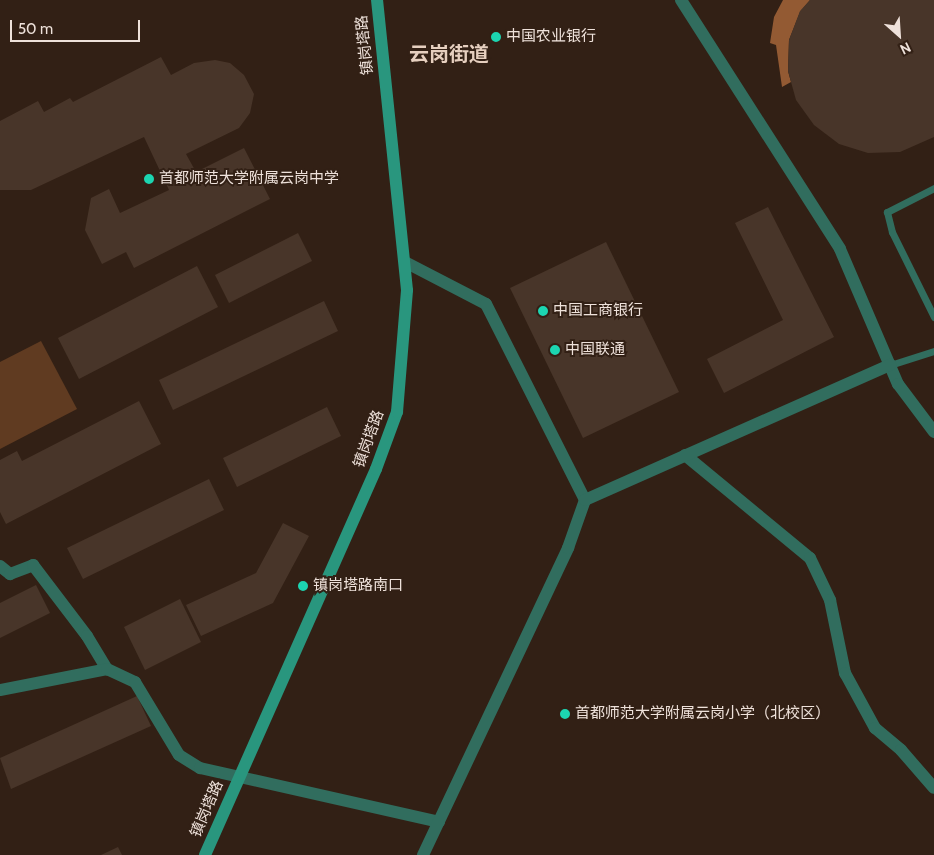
<!DOCTYPE html>
<html>
<head>
<meta charset="utf-8">
<style>
  body { margin:0 }
  #map { position:relative; width:934px; height:855px; overflow:hidden; background:#322015; font-family:Cabin,"Noto Sans SC",sans-serif }
  div>[style] { position:absolute }
  .green>* { inset:0; background:#603b21 }
  .water>* { inset:0; background:#935a33 }
  .building>* { inset:0; background:#483529 }
  .lane>* { height:7px; margin:-3.5px; padding:0 3.5px; transform-origin:3.5px; border-radius:3.5px; background:#316d5e }
  .street>* { height:12px; margin:-6px; padding:0 6px; transform-origin:6px; border-radius:6px; background:#316d5e }
  .secondary>* { height:12px; margin:-6px; padding:0 6px; transform-origin:6px; border-radius:6px; background:#29967e }
  .dots>* { width:14px; height:14px; translate:-50% -50%; box-sizing:border-box; border:2px solid #322015; border-radius:50% }
  span { translate:-50% -50%; white-space:nowrap; text-align:center; line-height:1.15; -webkit-text-stroke:4px #322015; paint-order:stroke }
  .poi-label { font-size:15px; color:#eee1da }
  .left { translate:0 -50%; text-align:left }
  .street-label { font-size:15px; color:#eee1da }
  .district-label { font-size:20px; color:#e6cfbf; font-weight:700 }
  .north { position:absolute; left:874px; top:10px; width:50px; height:50px; -webkit-text-stroke:4px #322015; paint-order:stroke; rotate:154deg; font-size:14px; font-weight:700; line-height:20px; text-align:center; color:#eee1da }
  .north::after { content:''; display:block; margin:auto; width:18px; height:22px; background:#eee1da; clip-path:polygon(50% 0,100% 100%,50% 72%,0 100%) }
  .scale { position:absolute; left:10px; top:20px; width:130px; height:22px; box-sizing:border-box; border:2px solid #eee1da; border-top:0; padding-left:6px; font-size:15px; line-height:18px; white-space:nowrap; color:#eee1da; -webkit-text-stroke:4px #322015; paint-order:stroke }
</style>
</head>
<body>
<div id="map">
  <div class="green">
    <i style="clip-path:polygon(41px 341px,77px 409px,0 449px,0 362px)"></i>
  </div>
  <div class="water">
    <i style="clip-path:polygon(783px 0,810px 0,800px 12px,789px 40px,788px 71px,791px 82px,782px 87px,776px 45px,770px 43px,774px 17px)"></i>
  </div>
  <div class="building">
    <i style="clip-path:polygon(810px 0,934px 0,934px 137px,900px 152px,868px 153px,839px 144px,814px 125px,796px 100px,788px 71px,789px 40px,800px 11px)"></i>
    <i style="clip-path:polygon(161px 57px,171px 75px,194px 63px,215px 60px,230px 63px,244px 75px,254px 94px,250px 113px,239px 128px,186px 154px,196px 172px,244px 148px,270px 199px,134px 268px,126px 252px,102px 264px,85px 230px,91px 198px,109px 189px,120px 213px,169px 190px,144px 137px,31px 190px,0 190px,0 121px,38px 101px,44px 112px,70px 98px,73px 102px)"></i>
    <i style="clip-path:polygon(768px 207px,834px 337px,724px 393px,707px 359px,783px 320px,735px 223px)"></i>
    <i style="clip-path:polygon(298px 233px,312px 261px,229px 303px,215px 275px)"></i>
    <i style="clip-path:polygon(606px 242px,679px 392px,583px 438px,510px 288px)"></i>
    <i style="clip-path:polygon(197px 266px,218px 307px,79px 379px,58px 338px)"></i>
    <i style="clip-path:polygon(324px 301px,338px 331px,173px 410px,159px 380px)"></i>
    <i style="clip-path:polygon(139px 401px,161px 444px,6px 524px,0 512px,0 460px,17px 451px,22px 461px)"></i>
    <i style="clip-path:polygon(327px 407px,341px 436px,237px 487px,223px 458px)"></i>
    <i style="clip-path:polygon(209px 479px,224px 510px,83px 579px,67px 548px)"></i>
    <i style="clip-path:polygon(283px 523px,309px 536px,273px 603px,201px 636px,186px 605px,256px 573px)"></i>
    <i style="clip-path:polygon(36px 585px,50px 613px,0 638px,0 603px)"></i>
    <i style="clip-path:polygon(180px 599px,201px 642px,145px 670px,124px 627px)"></i>
    <i style="clip-path:polygon(137px 696px,151px 726px,11px 789px,0 758px)"></i>
    <i style="clip-path:polygon(118px 847px,122px 855px,101px 855px)"></i>
  </div>
  <div class="lane">
    <i style="left:934px;top:188px;width:53px;rotate:152.9deg"></i>
    <i style="left:887px;top:212px;width:21px;rotate:76deg"></i>
    <i style="left:892px;top:232px;width:95px;rotate:63.7deg"></i>
    <i style="left:890px;top:365px;width:46px;rotate:-17.7deg"></i>
  </div>
  <div class="street">
    <i style="left:681px;top:0;width:295px;rotate:57.4deg"></i>
    <i style="left:840px;top:249px;width:147px;rotate:66.8deg"></i>
    <i style="left:898px;top:384px;width:60px;rotate:53.1deg"></i>
    <i style="left:405px;top:262px;width:91px;rotate:27.4deg"></i>
    <i style="left:486px;top:304px;width:220px;rotate:63.2deg"></i>
    <i style="left:685px;top:455px;width:162px;rotate:39.5deg"></i>
    <i style="left:810px;top:558px;width:47px;rotate:64.5deg"></i>
    <i style="left:830px;top:600px;width:75px;rotate:78.4deg"></i>
    <i style="left:845px;top:673px;width:63px;rotate:61.4deg"></i>
    <i style="left:875px;top:728px;width:34px;rotate:40deg"></i>
    <i style="left:901px;top:750px;width:50px;rotate:49deg"></i>
    <i style="left:0;top:566px;width:13px;rotate:39deg"></i>
    <i style="left:10px;top:574px;width:25px;rotate:-21deg"></i>
    <i style="left:33px;top:565px;width:89px;rotate:52.7deg"></i>
    <i style="left:87px;top:636px;width:39px;rotate:59deg"></i>
    <i style="left:0;top:690px;width:109px;rotate:-11.1deg"></i>
    <i style="left:107px;top:669px;width:31px;rotate:25deg"></i>
    <i style="left:135px;top:682px;width:85px;rotate:58.9deg"></i>
    <i style="left:179px;top:755px;width:25px;rotate:32deg"></i>
    <i style="left:200px;top:768px;width:245px;rotate:12.7deg"></i>
    <i style="left:423px;top:855px;width:340px;rotate:-64.7deg"></i>
    <i style="left:568px;top:548px;width:51px;rotate:-70.5deg"></i>
    <i style="left:585px;top:500px;width:334px;rotate:-23.9deg"></i>
  </div>
  <div class="secondary">
    <i style="left:205px;top:855px;width:422px;rotate:-66.1deg"></i>
    <i style="left:376px;top:469px;width:61px;rotate:-69.8deg"></i>
    <i style="left:397px;top:412px;width:122px;rotate:-85.3deg"></i>
    <i style="left:407px;top:290px;width:292px;rotate:-95.9deg"></i>
  </div>
  <div class="dots">
    <i style="left:496px;top:37px;background:#1cd5b1"></i>
    <i style="left:149px;top:179px;background:#1cd5b1"></i>
    <i style="left:543px;top:311px;background:#1cd5b1"></i>
    <i style="left:555px;top:350px;background:#1cd5b1"></i>
    <i style="left:303px;top:586px;background:#1cd5b1"></i>
    <i style="left:565px;top:714px;background:#1cd5b1"></i>
  </div>
  <div class="poi-label">
    <span class="left" style="left:506px;top:37px">中国农业银行</span>
    <span class="left" style="left:159px;top:179px">首都师范大学附属云岗中学</span>
    <span class="left" style="left:553px;top:311px">中国工商银行</span>
    <span class="left" style="left:565px;top:350px">中国联通</span>
    <span class="left" style="left:313px;top:586px">镇岗塔路南口</span>
    <span class="left" style="left:575px;top:714px">首都师范大学附属云岗小学（北校区）</span>
  </div>
  <div class="street-label">
    <span style="left:365px;top:45px;rotate:-96deg">镇岗塔路</span>
    <span style="left:369px;top:439px;rotate:-70deg">镇岗塔路</span>
    <span style="left:207px;top:809px;rotate:-67deg">镇岗塔路</span>
  </div>
  <div class="district-label">
    <span style="left:449px;top:54px">云岗街道</span>
  </div>
  <div class="north">N</div>
  <div class="scale">50 m</div>
</div>
</body>
</html>
